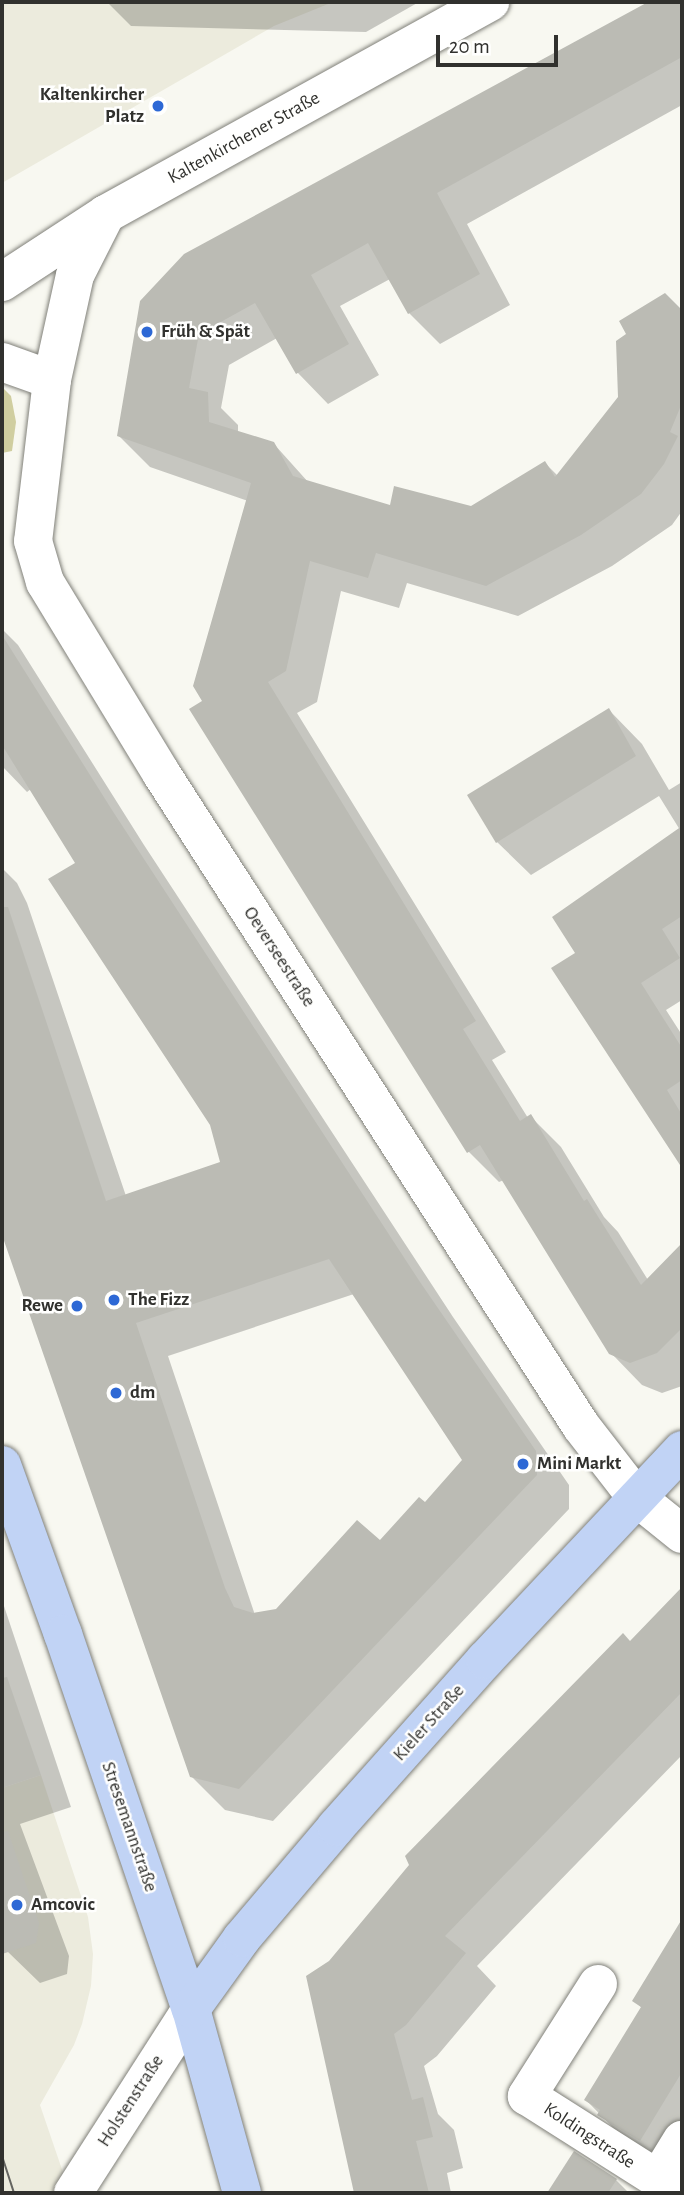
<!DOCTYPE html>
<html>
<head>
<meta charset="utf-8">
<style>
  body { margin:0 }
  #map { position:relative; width:684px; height:2195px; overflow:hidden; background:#f8f8f1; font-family:"Alegreya Sans",sans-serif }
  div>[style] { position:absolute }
  .built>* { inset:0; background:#ecebdd }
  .green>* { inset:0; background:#d0cea0 }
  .shadow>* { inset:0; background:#0003 }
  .building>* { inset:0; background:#bbbbb4 }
  .roads { filter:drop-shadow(0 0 2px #808079) drop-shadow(0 0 2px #808079) }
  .minor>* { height:38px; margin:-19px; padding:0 19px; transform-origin:19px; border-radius:19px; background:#fff }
  .tertiary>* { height:38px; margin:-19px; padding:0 19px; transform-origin:19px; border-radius:19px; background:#fff }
  .secondary>* { height:38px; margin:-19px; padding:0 19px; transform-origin:19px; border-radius:19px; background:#fff }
  .primary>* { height:38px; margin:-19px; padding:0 19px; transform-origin:19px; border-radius:19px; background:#c1d3f5 }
  .tram>* { height:2px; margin:-1px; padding:0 1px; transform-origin:1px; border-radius:1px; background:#656561 }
  .dots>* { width:19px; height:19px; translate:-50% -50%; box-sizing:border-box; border:4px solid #fffffe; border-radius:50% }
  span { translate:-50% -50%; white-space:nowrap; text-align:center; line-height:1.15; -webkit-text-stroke:5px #fffffe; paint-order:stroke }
  .poi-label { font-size:19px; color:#31312e; font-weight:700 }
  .right { translate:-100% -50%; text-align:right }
  .left { translate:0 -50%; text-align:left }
  .street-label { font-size:19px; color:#31312e }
  .frame { position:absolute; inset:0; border:4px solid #31312e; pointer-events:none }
  .scale { position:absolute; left:436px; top:35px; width:122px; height:32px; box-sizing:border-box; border:4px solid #31312e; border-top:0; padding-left:9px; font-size:21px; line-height:24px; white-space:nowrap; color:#31312e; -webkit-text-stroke:5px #fffffe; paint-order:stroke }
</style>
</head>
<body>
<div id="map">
  <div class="built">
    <i style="clip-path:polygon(2px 2px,333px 2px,274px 26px,2px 183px)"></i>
    <i style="clip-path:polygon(41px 1775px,88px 1917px,93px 1954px,91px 1986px,82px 2024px,74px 2045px,40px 2105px,70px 2193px,2px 2193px,2px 1840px,5px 1838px,2px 1827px,2px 1788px)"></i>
  </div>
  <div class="green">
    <i style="clip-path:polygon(2px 387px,11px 396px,16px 422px,12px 451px,2px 453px)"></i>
  </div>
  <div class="shadow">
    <i style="clip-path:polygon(107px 2px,419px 2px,366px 32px,131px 26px)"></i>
    <i style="clip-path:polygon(652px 2px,682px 2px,682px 105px,467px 224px,510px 305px,440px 344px,409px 313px,390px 279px,340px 306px,379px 375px,328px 404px,298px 373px,277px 338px,229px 365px,221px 408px,238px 425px,238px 433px,274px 444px,309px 483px,391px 507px,471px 508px,545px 463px,558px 476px,619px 397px,665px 296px,682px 312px,682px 511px,672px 525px,612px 566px,518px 616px,407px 583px,399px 608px,341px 591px,317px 702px,297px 713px,506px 1052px,492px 1060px,528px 1118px,530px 1116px,561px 1147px,604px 1217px,618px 1232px,648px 1280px,682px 1245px,682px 1386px,662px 1393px,642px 1385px,611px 1353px,504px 1180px,499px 1182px,469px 1152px,205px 701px,248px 501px,150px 467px,119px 436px,142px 302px,433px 123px)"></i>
    <i style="clip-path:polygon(evenodd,2px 629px,18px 645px,144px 845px,453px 1317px,569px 1485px,569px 1509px,273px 1821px,225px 1810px,191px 1776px,2px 1229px,2px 868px,17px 883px,27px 903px,126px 1196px,222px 1163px,211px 1124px,77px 864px,31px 789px,27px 792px,2px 766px,2px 629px,354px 1294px,465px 1460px,425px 1505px,380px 1543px,277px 1611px,255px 1615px,168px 1356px,354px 1294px)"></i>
    <i style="clip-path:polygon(609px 710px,642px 744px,669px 790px,682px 782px,682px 1000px,666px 1010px,682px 1035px,682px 1165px,554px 969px,578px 953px,680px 830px,659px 796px,531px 875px,497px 842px)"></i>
    <i style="clip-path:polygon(2px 1600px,71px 1807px,20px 1824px,69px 1956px,67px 1974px,40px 1983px,8px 1952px,2px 1933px)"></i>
    <i style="clip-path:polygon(671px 1602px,682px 1609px,682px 1755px,477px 1966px,496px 1986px,437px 2056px,424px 2066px,438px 2114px,454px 2130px,463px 2168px,447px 2173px,451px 2193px,356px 2193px,308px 1976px,330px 1962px)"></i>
    <i style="clip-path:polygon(682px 1923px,682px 2153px,671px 2171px,631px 2146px,586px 2100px,642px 2008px,635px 2001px)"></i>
    <i style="clip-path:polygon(574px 2154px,616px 2180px,629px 2193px,549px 2193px)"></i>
  </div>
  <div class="building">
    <i style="clip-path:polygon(648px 2px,682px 2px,682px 57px,437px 193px,480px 274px,408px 314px,368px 243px,311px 275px,349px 344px,296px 374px,255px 303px,199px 334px,189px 388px,208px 392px,209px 422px,274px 442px,293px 476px,390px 505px,394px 486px,471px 506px,545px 461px,555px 477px,618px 397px,616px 341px,626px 334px,619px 321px,665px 293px,682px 310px,682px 403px,670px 432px,678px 436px,664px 464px,641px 494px,581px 535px,486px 586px,376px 553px,368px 578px,310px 561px,286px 671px,268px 682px,476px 1021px,463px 1029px,520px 1121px,531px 1114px,584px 1201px,587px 1199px,641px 1285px,682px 1243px,682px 1328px,657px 1353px,630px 1363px,609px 1354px,480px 1145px,467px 1153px,189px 709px,202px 701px,193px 686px,251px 483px,117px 436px,140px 301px,184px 254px)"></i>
    <i style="clip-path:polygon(evenodd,2px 635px,112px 810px,420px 1282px,536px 1451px,537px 1475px,239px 1789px,190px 1777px,2px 1235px,2px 907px,8px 907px,106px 1201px,220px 1162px,210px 1125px,48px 879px,75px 863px,2px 745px,2px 635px,329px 1259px,462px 1460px,425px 1502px,419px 1497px,380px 1540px,357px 1520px,276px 1609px,253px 1613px,234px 1607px,225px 1588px,136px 1323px,329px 1259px)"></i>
    <i style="clip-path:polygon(609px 708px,636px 756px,496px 843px,467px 795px)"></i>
    <i style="clip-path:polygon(682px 826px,682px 916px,662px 929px,680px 958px,641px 983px,682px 1048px,682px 1080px,667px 1090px,682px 1115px,680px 1165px,551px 968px,575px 953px,552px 917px)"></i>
    <i style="clip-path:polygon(682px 1587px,682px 1692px,445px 1936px,466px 1953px,406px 2025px,394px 2034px,412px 2100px,423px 2097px,433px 2137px,416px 2141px,429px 2193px,354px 2193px,306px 1976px,329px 1961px,409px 1865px,405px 1856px,623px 1633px,630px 1641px)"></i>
    <i style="clip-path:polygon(7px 1677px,41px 1775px,2px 1788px,2px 1678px)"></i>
    <i style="clip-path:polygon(8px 1831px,39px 1923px,36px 1943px,2px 1954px,2px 1832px)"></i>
    <i style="clip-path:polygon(682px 1919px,682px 2072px,640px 2141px,597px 2115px,600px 2110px,584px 2100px,641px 2007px,632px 2001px)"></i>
    <i style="clip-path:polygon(574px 2151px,617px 2179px,608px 2193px,547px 2193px)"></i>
  </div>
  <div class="roads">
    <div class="minor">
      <i style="left:106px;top:214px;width:68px;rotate:116.9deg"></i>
      <i style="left:75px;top:275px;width:107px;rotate:102.4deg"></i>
      <i style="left:52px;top:380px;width:162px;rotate:96.7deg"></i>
      <i style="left:33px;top:541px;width:43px;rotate:73.7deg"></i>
      <i style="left:45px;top:582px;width:223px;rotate:58.7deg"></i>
      <i style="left:161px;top:773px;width:776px;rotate:57.25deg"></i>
      <i style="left:581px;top:1426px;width:90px;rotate:52.2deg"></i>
      <i style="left:636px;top:1497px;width:59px;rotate:38.8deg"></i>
      <i style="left:2px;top:362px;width:53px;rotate:19.8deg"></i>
      <i style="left:598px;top:1984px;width:133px;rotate:122.4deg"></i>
      <i style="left:527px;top:2096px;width:155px;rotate:32.4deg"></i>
      <i style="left:679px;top:2193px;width:25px;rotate:-146deg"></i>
      <i style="left:658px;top:2179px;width:46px;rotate:-58.4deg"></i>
    </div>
    <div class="tertiary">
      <i style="left:2px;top:282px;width:124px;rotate:-33.2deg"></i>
      <i style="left:106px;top:214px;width:439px;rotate:-28.9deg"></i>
    </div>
    <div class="secondary">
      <i style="left:73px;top:2193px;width:219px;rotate:-57.3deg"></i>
    </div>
    <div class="primary">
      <i style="left:2px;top:1465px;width:180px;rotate:70.2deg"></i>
      <i style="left:63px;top:1634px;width:396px;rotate:71.2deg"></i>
      <i style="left:191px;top:2009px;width:191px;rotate:74.5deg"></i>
      <i style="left:191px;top:2009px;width:87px;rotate:-54.3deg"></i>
      <i style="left:242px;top:1938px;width:145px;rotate:-49.7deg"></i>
      <i style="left:336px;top:1827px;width:224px;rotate:-48.3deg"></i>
      <i style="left:485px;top:1660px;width:288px;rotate:-46.8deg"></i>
    </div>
  </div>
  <div class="tram">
    <i style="left:2px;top:2156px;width:39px;rotate:72deg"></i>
  </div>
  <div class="dots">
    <i style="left:158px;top:106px;background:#2d68d5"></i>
    <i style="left:147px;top:332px;background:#2d68d5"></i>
    <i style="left:114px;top:1300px;background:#2d68d5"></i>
    <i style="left:77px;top:1306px;background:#2d68d5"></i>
    <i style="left:116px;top:1393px;background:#2d68d5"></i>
    <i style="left:523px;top:1464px;background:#2d68d5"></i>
    <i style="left:17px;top:1905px;background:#2d68d5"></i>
  </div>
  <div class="poi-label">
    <span class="right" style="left:144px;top:106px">Kaltenkircher<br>Platz</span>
    <span class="left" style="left:161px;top:332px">Früh &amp; Spät</span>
    <span class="left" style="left:128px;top:1300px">The Fizz</span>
    <span class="right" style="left:63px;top:1306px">Rewe</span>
    <span class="left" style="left:130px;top:1393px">dm</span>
    <span class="left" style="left:537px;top:1464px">Mini Markt</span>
    <span class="left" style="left:31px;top:1905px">Amcovic</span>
  </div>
  <div class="street-label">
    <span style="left:244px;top:138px;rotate:-29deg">Kaltenkirchener Straße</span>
    <span style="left:279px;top:957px;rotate:57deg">Oeverseestraße</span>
    <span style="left:429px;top:1723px;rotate:-48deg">Kieler Straße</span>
    <span style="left:129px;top:1827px;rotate:71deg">Stresemannstraße</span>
    <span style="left:131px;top:2101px;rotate:-57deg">Holstenstraße</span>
    <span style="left:589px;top:2136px;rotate:33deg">Koldingstraße</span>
  </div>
  <div class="frame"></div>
  <div class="scale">20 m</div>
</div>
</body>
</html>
